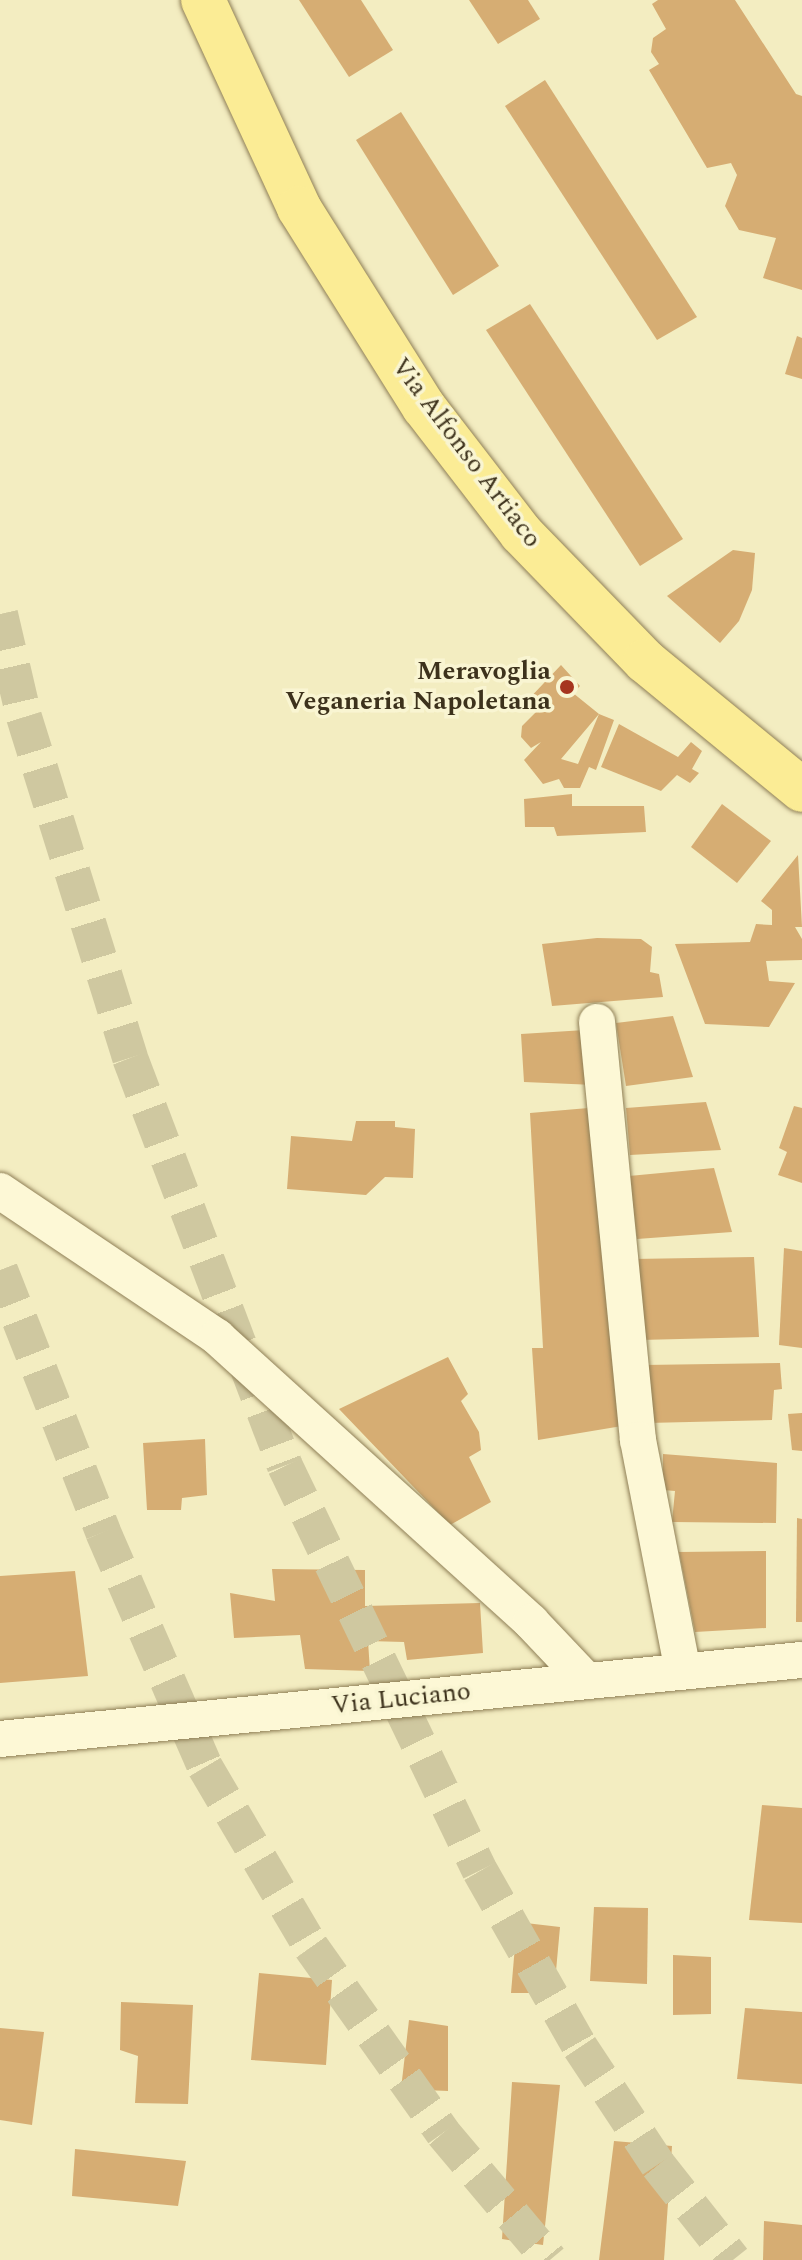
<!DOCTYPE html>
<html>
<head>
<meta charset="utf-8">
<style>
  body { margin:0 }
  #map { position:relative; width:802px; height:2260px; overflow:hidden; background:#f3edc1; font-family:Spectral,serif }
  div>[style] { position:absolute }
  .building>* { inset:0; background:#d6ad73 }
  .minor-tunnel>* { height:36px; margin-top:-18px; transform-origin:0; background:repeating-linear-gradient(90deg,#cfc8a0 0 36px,transparent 0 54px) }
  .roads { filter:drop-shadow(0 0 2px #8f7f56) drop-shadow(0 0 2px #8f7f56) }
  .minor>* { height:36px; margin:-18px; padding:0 18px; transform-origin:18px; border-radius:18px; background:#fdf8d6 }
  .major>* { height:44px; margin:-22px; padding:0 22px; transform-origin:22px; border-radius:22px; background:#fbec95 }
  .dots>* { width:22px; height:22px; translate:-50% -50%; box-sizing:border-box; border:4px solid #f9f5d2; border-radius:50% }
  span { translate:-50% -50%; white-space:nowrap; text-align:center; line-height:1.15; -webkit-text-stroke:7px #f9f5d2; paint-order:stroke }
  .street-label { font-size:26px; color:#3d321c }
  .poi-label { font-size:26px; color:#3d321c; font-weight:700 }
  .right { translate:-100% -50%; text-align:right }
</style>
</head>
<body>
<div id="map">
  <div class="building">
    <i style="clip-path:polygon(299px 0,361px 0,393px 50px,349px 77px)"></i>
    <i style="clip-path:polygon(469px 0,528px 0,540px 19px,498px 44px)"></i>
    <i style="clip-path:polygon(658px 0,735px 0,796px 94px,802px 96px,802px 290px,763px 278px,776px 238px,739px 230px,725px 206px,737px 175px,731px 163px,707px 168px,649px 70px,659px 64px,651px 52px,653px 38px,666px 29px,652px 4px)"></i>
    <i style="clip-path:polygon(545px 80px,697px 317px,657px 340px,505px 106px)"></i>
    <i style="clip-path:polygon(401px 112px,499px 266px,453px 295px,356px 140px)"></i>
    <i style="clip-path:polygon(530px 304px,683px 539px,640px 566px,486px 330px)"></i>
    <i style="clip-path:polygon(797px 336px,802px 338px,802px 379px,785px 374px)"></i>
    <i style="clip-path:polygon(733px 550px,755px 553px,752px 590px,739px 621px,720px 643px,667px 596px)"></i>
    <i style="clip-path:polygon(561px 665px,580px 686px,573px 693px,599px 714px,561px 759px,578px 764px,599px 714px,614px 720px,596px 770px,589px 767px,580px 788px,564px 788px,559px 779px,543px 784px,524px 760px,541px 742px,531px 748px,521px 737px,522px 726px,537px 711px,525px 703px)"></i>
    <i style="clip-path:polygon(619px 724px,678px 757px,691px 742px,702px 751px,692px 769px,699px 773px,690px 783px,677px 775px,661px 791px,601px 767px)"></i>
    <i style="clip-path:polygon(572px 794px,572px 806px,644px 806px,646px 832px,557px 836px,554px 827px,525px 827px,524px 799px)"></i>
    <i style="clip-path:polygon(722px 804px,771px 841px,737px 883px,691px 847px)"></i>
    <i style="clip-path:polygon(798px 855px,802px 927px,795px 927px,802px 939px,802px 960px,766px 961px,769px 981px,795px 983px,769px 1027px,705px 1024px,675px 944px,750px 942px,756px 924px,772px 925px,772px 910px,761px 901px)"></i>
    <i style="clip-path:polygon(597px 938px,641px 939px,652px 947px,650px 972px,659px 974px,663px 997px,552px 1006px,542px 944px)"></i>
    <i style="clip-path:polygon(673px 1016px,693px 1077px,626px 1086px,616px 1023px)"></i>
    <i style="clip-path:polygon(585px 1030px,595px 1085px,524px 1082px,521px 1034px)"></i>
    <i style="clip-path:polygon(706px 1102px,721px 1150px,630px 1155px,626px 1108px)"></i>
    <i style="clip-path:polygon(794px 1106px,802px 1108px,802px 1183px,778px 1175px,787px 1152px,779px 1148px)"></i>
    <i style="clip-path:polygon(600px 1107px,622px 1426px,538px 1440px,532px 1348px,543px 1348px,530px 1113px)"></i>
    <i style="clip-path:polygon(356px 1121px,395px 1121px,395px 1127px,415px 1129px,413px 1178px,385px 1177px,366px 1195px,287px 1189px,291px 1136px,352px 1141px)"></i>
    <i style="clip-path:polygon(714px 1168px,732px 1232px,637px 1239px,629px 1176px)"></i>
    <i style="clip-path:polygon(784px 1248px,802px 1251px,802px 1348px,779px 1345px)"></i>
    <i style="clip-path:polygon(754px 1257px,759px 1337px,640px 1340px,633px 1259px)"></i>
    <i style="clip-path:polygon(448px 1357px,468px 1394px,461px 1401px,479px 1432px,481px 1450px,469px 1457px,491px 1502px,450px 1525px,339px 1409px)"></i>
    <i style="clip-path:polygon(780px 1363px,782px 1389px,774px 1390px,772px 1420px,647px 1423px,644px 1365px)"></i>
    <i style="clip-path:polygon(802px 1413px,802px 1451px,792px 1450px,788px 1414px)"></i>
    <i style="clip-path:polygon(205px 1439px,207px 1495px,182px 1498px,181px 1510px,147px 1510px,143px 1443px)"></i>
    <i style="clip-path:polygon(663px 1454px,777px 1463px,776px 1523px,672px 1522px,675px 1491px,663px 1490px)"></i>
    <i style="clip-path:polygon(797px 1518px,802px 1519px,802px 1622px,796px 1622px)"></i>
    <i style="clip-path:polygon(766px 1551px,766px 1628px,695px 1632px,679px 1552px)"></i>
    <i style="clip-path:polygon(272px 1569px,365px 1570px,365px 1606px,480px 1603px,483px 1653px,407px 1660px,404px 1642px,368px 1641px,370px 1671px,305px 1669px,300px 1635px,234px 1638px,230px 1593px,275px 1601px)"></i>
    <i style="clip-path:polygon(75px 1571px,88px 1676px,0 1683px,0 1576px)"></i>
    <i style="clip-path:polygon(762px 1805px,802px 1808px,802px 1923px,749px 1920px)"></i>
    <i style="clip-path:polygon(594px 1907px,648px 1908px,647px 1984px,590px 1981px)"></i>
    <i style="clip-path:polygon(517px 1922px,560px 1927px,554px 1993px,511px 1993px)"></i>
    <i style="clip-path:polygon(673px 1955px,711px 1957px,711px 2014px,673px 2015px)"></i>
    <i style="clip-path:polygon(259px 1973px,332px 1980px,326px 2065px,251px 2060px)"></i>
    <i style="clip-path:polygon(121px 2002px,193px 2005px,188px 2104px,135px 2103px,138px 2056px,120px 2050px)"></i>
    <i style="clip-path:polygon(745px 2008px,802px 2012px,802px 2084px,737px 2079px)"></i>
    <i style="clip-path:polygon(409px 2020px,448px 2026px,448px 2091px,401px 2089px)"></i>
    <i style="clip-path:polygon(0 2028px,44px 2032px,32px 2125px,0 2120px)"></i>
    <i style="clip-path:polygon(512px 2082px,560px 2085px,543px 2245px,502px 2239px)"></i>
    <i style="clip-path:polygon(614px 2141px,672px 2146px,664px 2260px,599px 2260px)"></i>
    <i style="clip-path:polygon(75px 2149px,186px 2161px,178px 2206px,72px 2196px)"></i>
    <i style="clip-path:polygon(764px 2221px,802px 2225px,802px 2260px,763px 2260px)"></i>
  </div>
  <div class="minor-tunnel">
    <i style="left:0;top:614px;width:106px;rotate:76.9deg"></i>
    <i style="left:24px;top:717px;width:357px;rotate:72.7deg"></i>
    <i style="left:130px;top:1058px;width:436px;rotate:69.2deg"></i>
    <i style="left:285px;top:1466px;width:449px;rotate:64.3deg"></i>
    <i style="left:480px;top:1871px;width:202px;rotate:60.4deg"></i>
    <i style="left:580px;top:2047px;width:141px;rotate:56.5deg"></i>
    <i style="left:658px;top:2165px;width:121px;rotate:51.7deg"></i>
    <i style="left:0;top:1270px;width:282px;rotate:68.5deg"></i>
    <i style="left:103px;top:1532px;width:256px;rotate:66.5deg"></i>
    <i style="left:205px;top:1767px;width:209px;rotate:59.5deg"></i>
    <i style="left:311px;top:1947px;width:228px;rotate:54.6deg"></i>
    <i style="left:443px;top:2133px;width:166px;rotate:49.9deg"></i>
  </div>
  <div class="roads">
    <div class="minor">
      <i style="left:597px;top:1022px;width:420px;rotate:84.4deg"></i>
      <i style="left:638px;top:1440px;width:235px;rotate:79deg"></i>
      <i style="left:0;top:1191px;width:262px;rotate:33.9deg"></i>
      <i style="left:217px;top:1337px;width:424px;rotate:42.2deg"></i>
      <i style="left:531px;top:1622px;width:81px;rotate:46.5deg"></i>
      <i style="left:0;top:1739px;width:806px;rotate:-5.63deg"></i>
    </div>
    <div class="major">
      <i style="left:203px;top:0;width:229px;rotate:65.2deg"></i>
      <i style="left:299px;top:208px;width:235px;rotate:57.9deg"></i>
      <i style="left:424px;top:407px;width:159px;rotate:52.4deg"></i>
      <i style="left:521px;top:533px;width:178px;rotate:45.9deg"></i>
      <i style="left:645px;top:661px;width:203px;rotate:39.4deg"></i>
    </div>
  </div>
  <div class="dots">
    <i style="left:567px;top:687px;background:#a6351f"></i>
  </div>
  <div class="street-label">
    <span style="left:466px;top:453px;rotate:53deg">Via Alfonso Artiaco</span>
    <span style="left:401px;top:1699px;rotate:-6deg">Via Luciano</span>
  </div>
  <div class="poi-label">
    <span class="right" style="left:551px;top:687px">Meravoglia<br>Veganeria Napoletana</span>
  </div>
</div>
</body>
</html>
